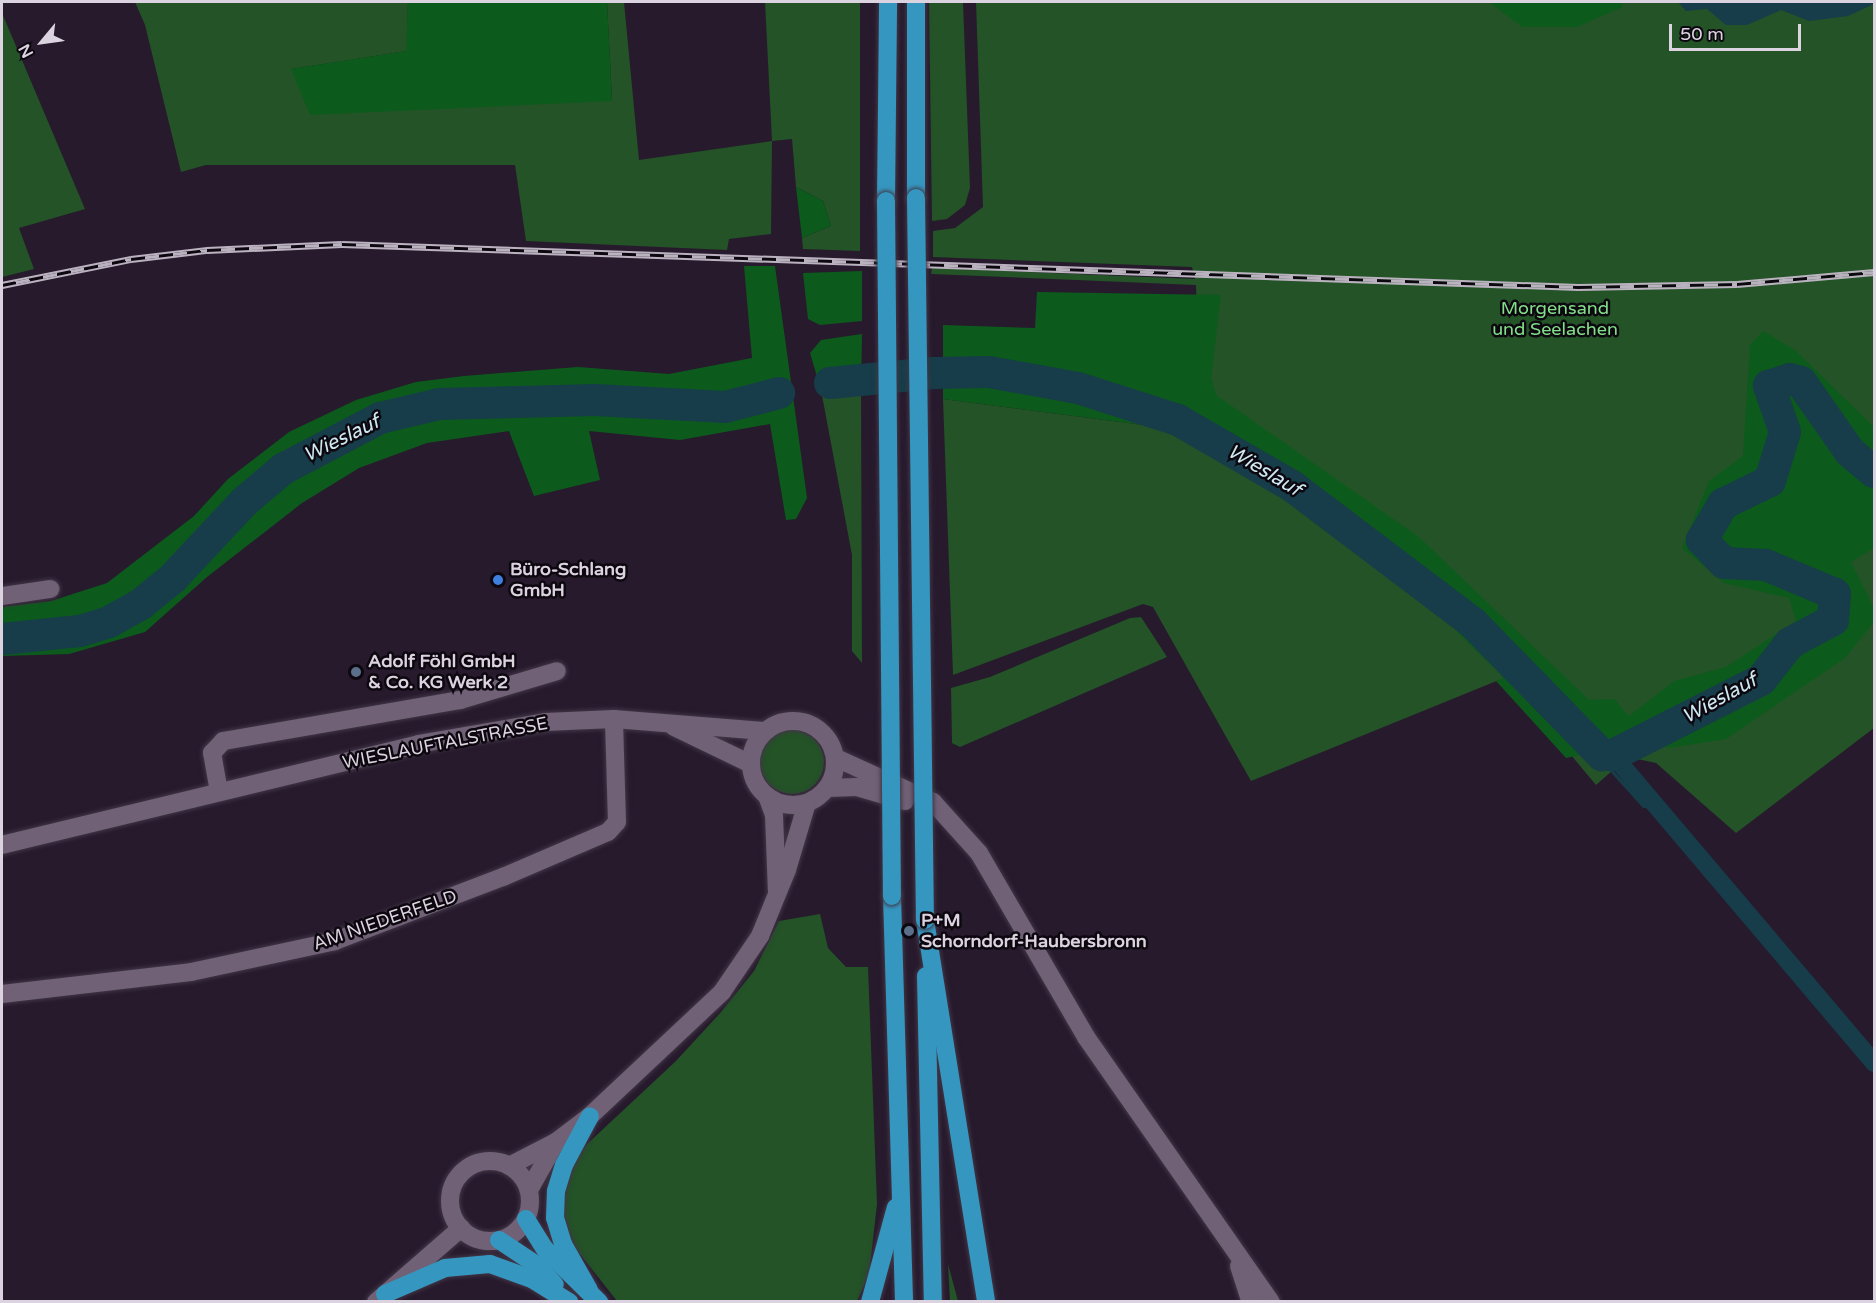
<!DOCTYPE html>
<html>
<head>
<meta charset="utf-8">
<style>
  body { margin:0 }
  #map { position:relative; width:1876px; height:1303px; overflow:hidden; background:#271a2d; font-family:"Varela Round",sans-serif }
  div>[style] { position:absolute }
  .green>* { inset:0; background:#235327 }
  .round { border-radius:50% }
  .forest>* { inset:0; background:#0c5b1c }
  .water>* { inset:0; background:#163d49 }
  .canal>* { height:18px; margin:-9px; padding:0 9px; transform-origin:9px; border-radius:9px; background:#163d49 }
  .river>* { height:32px; margin:-16px; padding:0 16px; transform-origin:16px; border-radius:16px; background:#163d49 }
  .roads { filter:drop-shadow(0 0 2px #413646) drop-shadow(0 0 2px #413646) }
  .street>* { height:18px; margin:-9px; padding:0 9px; transform-origin:9px; border-radius:9px; background:#706177 }
  .secondary>* { height:18px; margin:-9px; padding:0 9px; transform-origin:9px; border-radius:9px; background:#706177 }
  .secondary>.ring { margin:-9px; padding:0; box-sizing:content-box; background:none; border:18px solid #706177; border-radius:50% }
  .highway>* { height:18px; margin:-9px; padding:0 9px; transform-origin:9px; border-radius:9px; background:#3597c0 }
  .rail>* { height:7px; margin-top:-3.5px; transform-origin:0; background:repeating-linear-gradient(90deg,#0d080f 0 14px,#bbb2c0 0 28px); box-sizing:border-box; border-block:2px solid #bbb2c0 }
  .bridges { filter:drop-shadow(0 0 2px #413646) drop-shadow(0 0 2px #413646) }
  .highway-bridge>* { height:18px; margin:-9px; padding:0 9px; transform-origin:9px; border-radius:9px; background:#3597c0 }
  .dots>* { width:16px; height:16px; translate:-50% -50%; box-sizing:border-box; border:3px solid #0d080f; border-radius:50% }
  span { translate:-50% -50%; white-space:nowrap; text-align:center; line-height:1.15; -webkit-text-stroke:5px #0d080f; paint-order:stroke }
  .park-label { font-size:18px; color:#82e089 }
  .poi-label { font-size:18px; color:#dcd3e0; font-weight:700 }
  .left { translate:0 -50%; text-align:left }
  .street-label { font-size:18px; color:#dcd3e0 }
  .water-label { font-size:20px; color:#cfe9f2; font-style:italic }
  .frame { position:absolute; inset:0; border:3px solid #dcd3e0; pointer-events:none }
  .north { position:absolute; left:12px; top:12px; width:60px; height:60px; -webkit-text-stroke:4px #0d080f; paint-order:stroke; rotate:241deg; font-size:16px; font-weight:700; line-height:24px; text-align:center; color:#dcd3e0 }
  .north::after { content:''; display:block; margin:auto; width:21px; height:27px; background:#dcd3e0; clip-path:polygon(50% 0,100% 100%,50% 72%,0 100%) }
  .scale { position:absolute; left:1669px; top:24px; width:132px; height:27px; box-sizing:border-box; border:3px solid #dcd3e0; border-top:0; padding-left:8px; font-size:18px; line-height:21px; white-space:nowrap; color:#dcd3e0; -webkit-text-stroke:4px #0d080f; paint-order:stroke }
</style>
</head>
<body>
<div id="map">
  <div class="green">
    <i style="clip-path:polygon(135px 2px,408px 2px,407px 51px,292px 69px,612px 100px,607px 2px,624px 2px,639px 160px,772px 141px,765px 2px,860px 2px,860px 251px,803px 249px,802px 238px,831px 226px,823px 201px,796px 187px,792px 139px,772px 141px,771px 234px,729px 239px,727px 250px,526px 241px,515px 165px,206px 165px,181px 172px,145px 25px)"></i>
    <i style="clip-path:polygon(929px 2px,963px 2px,970px 188px,965px 205px,947px 219px,932px 221px)"></i>
    <i style="clip-path:polygon(976px 2px,1874px 2px,1874px 728px,1736px 833px,1656px 763px,1628px 757px,1596px 785px,1541px 719px,1499px 680px,1251px 781px,1153px 607px,1143px 604px,953px 675px,943px 399px,1144px 425px,1201px 444px,1196px 285px,931px 274px,932px 268px,1195px 279px,1192px 267px,933px 257px,933px 231px,955px 228px,983px 207px)"></i>
    <i style="clip-path:polygon(2px 13px,85px 209px,19px 228px,34px 269px,2px 277px)"></i>
    <i style="clip-path:polygon(861px 385px,862px 663px,852px 651px,852px 555px,821px 390px)"></i>
    <i style="clip-path:polygon(1141px 617px,1167px 657px,960px 747px,952px 743px,951px 688px,990px 677px,1130px 618px)"></i>
    <i class="round" style="left:760px;top:730px;width:64px;height:64px"></i>
    <i style="clip-path:polygon(820px 914px,828px 948px,846px 967px,868px 967px,877px 1204px,869px 1275px,857px 1301px,617px 1301px,568px 1239px,561px 1214px,563px 1190px,572px 1167px,585px 1146px,676px 1061px,721px 1012px,754px 971px,779px 921px)"></i>
    <i style="clip-path:polygon(948px 1264px,958px 1301px,950px 1301px)"></i>
  </div>
  <div class="forest">
    <i style="clip-path:polygon(408px 2px,607px 2px,612px 101px,310px 115px,291px 69px,406px 51px)"></i>
    <i style="clip-path:polygon(1489px 2px,1622px 2px,1622px 7px,1577px 27px,1522px 27px)"></i>
    <i style="clip-path:polygon(796px 187px,823px 201px,831px 226px,802px 238px)"></i>
    <i style="clip-path:polygon(744px 266px,775px 266px,807px 498px,796px 519px,786px 520px,770px 424px,680px 440px,589px 431px,600px 480px,534px 496px,509px 431px,427px 443px,359px 468px,302px 503px,207px 577px,145px 632px,69px 654px,2px 656px,2px 607px,51px 601px,107px 583px,194px 516px,228px 479px,289px 432px,356px 400px,416px 382px,464px 376px,578px 367px,669px 374px,752px 358px)"></i>
    <i style="clip-path:polygon(862px 271px,862px 321px,820px 325px,808px 319px,803px 273px)"></i>
    <i style="clip-path:polygon(1037px 292px,1221px 295px,1211px 378px,1216px 395px,1419px 537px,1589px 700px,1614px 699px,1629px 716px,1674px 681px,1726px 667px,1796px 621px,1789px 598px,1724px 583px,1682px 548px,1709px 481px,1743px 456px,1750px 345px,1763px 331px,1795px 350px,1874px 427px,1874px 548px,1851px 562px,1874px 608px,1874px 622px,1845px 658px,1726px 739px,1668px 748px,1647px 730px,1626px 745px,1566px 758px,1496px 681px,1504px 678px,1452px 627px,1313px 513px,1203px 445px,1144px 425px,943px 399px,943px 325px,1035px 328px)"></i>
    <i style="clip-path:polygon(862px 334px,861px 385px,821px 390px,810px 353px,821px 340px)"></i>
  </div>
  <div class="water">
    <i style="clip-path:polygon(1678px 2px,1874px 2px,1874px 4px,1848px 16px,1809px 21px,1781px 10px,1747px 25px,1726px 25px,1707px 9px,1686px 11px)"></i>
    <i style="clip-path:polygon(1597px 753px,1644px 803px,1658px 809px,1643px 808px,1596px 756px)"></i>
  </div>
  <div class="canal">
    <i style="left:1613px;top:755px;width:404px;rotate:49.7deg"></i>
  </div>
  <div class="river">
    <i style="left:830px;top:383px;width:104px;rotate:-5.5deg"></i>
    <i style="left:934px;top:373px;width:55px;rotate:-1deg"></i>
    <i style="left:989px;top:372px;width:90px;rotate:10.2deg"></i>
    <i style="left:1078px;top:388px;width:105px;rotate:17.7deg"></i>
    <i style="left:1178px;top:420px;width:132px;rotate:30.1deg"></i>
    <i style="left:1292px;top:486px;width:227px;rotate:37.1deg"></i>
    <i style="left:1473px;top:623px;width:185px;rotate:45.7deg"></i>
    <i style="left:1602px;top:755px;width:11px"></i>
    <i style="left:1613px;top:755px;width:166px;rotate:-26.9deg"></i>
    <i style="left:1761px;top:680px;width:47px;rotate:-51.9deg"></i>
    <i style="left:1790px;top:643px;width:49px;rotate:-28.1deg"></i>
    <i style="left:1833px;top:620px;width:26px;rotate:-86deg"></i>
    <i style="left:1835px;top:594px;width:75px;rotate:-157.2deg"></i>
    <i style="left:1766px;top:565px;width:42px;rotate:-177.3deg"></i>
    <i style="left:1724px;top:563px;width:32px;rotate:-134deg"></i>
    <i style="left:1702px;top:540px;width:42px;rotate:-59.7deg"></i>
    <i style="left:1723px;top:504px;width:52px;rotate:-26.1deg"></i>
    <i style="left:1770px;top:481px;width:51px;rotate:-73deg"></i>
    <i style="left:1785px;top:432px;width:49px;rotate:-109.2deg"></i>
    <i style="left:1769px;top:386px;width:22px;rotate:-18deg"></i>
    <i style="left:1790px;top:379px;width:11px;rotate:15deg"></i>
    <i style="left:1801px;top:382px;width:85px;rotate:55deg"></i>
    <i style="left:1850px;top:452px;width:31px;rotate:40deg"></i>
    <i style="left:2px;top:639px;width:78px;rotate:-5.9deg"></i>
    <i style="left:80px;top:631px;width:30px;rotate:-17deg"></i>
    <i style="left:109px;top:622px;width:37px;rotate:-29deg"></i>
    <i style="left:141px;top:604px;width:40px;rotate:-39deg"></i>
    <i style="left:172px;top:579px;width:105px;rotate:-46.9deg"></i>
    <i style="left:244px;top:502px;width:51px;rotate:-40.2deg"></i>
    <i style="left:283px;top:469px;width:110px;rotate:-27.7deg"></i>
    <i style="left:380px;top:418px;width:61px;rotate:-13.3deg"></i>
    <i style="left:439px;top:404px;width:156px;rotate:-1.5deg"></i>
    <i style="left:595px;top:400px;width:130px;rotate:3.1deg"></i>
    <i style="left:725px;top:407px;width:56px;rotate:-14.5deg"></i>
  </div>
  <div class="roads">
    <div class="street">
      <i style="left:2px;top:596px;width:49px;rotate:-8.3deg"></i>
      <i style="left:219px;top:792px;width:40px;rotate:-100deg"></i>
      <i style="left:212px;top:753px;width:16px;rotate:-47deg"></i>
      <i style="left:223px;top:741px;width:241px;rotate:-9.8deg"></i>
      <i style="left:460px;top:700px;width:101px;rotate:-16.6deg"></i>
      <i style="left:2px;top:994px;width:190px;rotate:-6.6deg"></i>
      <i style="left:191px;top:972px;width:147px;rotate:-12.1deg"></i>
      <i style="left:335px;top:941px;width:180px;rotate:-20.9deg"></i>
      <i style="left:503px;top:877px;width:114px;rotate:-23.2deg"></i>
      <i style="left:608px;top:832px;width:13px;rotate:-48deg"></i>
      <i style="left:617px;top:822px;width:103px;rotate:-91.7deg"></i>
    </div>
    <div class="secondary">
      <i class="ring" style="left:751px;top:721px;width:66px;height:66px"></i>
      <i style="left:674px;top:727px;width:85px;rotate:25.7deg"></i>
      <i style="left:836px;top:758px;width:107px;rotate:24.4deg"></i>
      <i style="left:933px;top:802px;width:69px;rotate:48deg"></i>
      <i style="left:979px;top:853px;width:213px;rotate:59.8deg"></i>
      <i style="left:1086px;top:1037px;width:323px;rotate:55.1deg"></i>
      <i style="left:828px;top:788px;width:29px;rotate:-2deg"></i>
      <i style="left:857px;top:787px;width:50px;rotate:16.3deg"></i>
      <i style="left:767px;top:796px;width:20px;rotate:70deg"></i>
      <i style="left:774px;top:815px;width:77px;rotate:87.8deg"></i>
      <i style="left:2px;top:845px;width:428px;rotate:-13.6deg"></i>
      <i style="left:418px;top:744px;width:129px;rotate:-9.8deg"></i>
      <i style="left:545px;top:722px;width:69px;rotate:-2.5deg"></i>
      <i style="left:614px;top:719px;width:150px;rotate:4.6deg"></i>
      <i class="ring" style="left:450px;top:1161px;width:62px;height:62px"></i>
      <i style="left:509px;top:1166px;width:53px;rotate:-27.1deg"></i>
      <i style="left:556px;top:1142px;width:43px;rotate:-37.4deg"></i>
      <i style="left:590px;top:1116px;width:181px;rotate:-43.2deg"></i>
      <i style="left:722px;top:992px;width:68px;rotate:-55.8deg"></i>
      <i style="left:760px;top:936px;width:71px;rotate:-67.8deg"></i>
      <i style="left:787px;top:870px;width:70px;rotate:-73.4deg"></i>
      <i style="left:529px;top:1190px;width:55px;rotate:-60.6deg"></i>
      <i style="left:1239px;top:1266px;width:38px;rotate:72deg"></i>
      <i style="left:376px;top:1302px;width:113px;rotate:-41deg"></i>
    </div>
    <div class="highway">
      <i style="left:916px;top:198px;width:196px;rotate:-90deg"></i>
      <i style="left:886px;top:201px;width:199px;rotate:-89.4deg"></i>
      <i style="left:892px;top:896px;width:406px;rotate:88.3deg"></i>
      <i style="left:925px;top:920px;width:387px;rotate:80.9deg"></i>
      <i style="left:926px;top:976px;width:326px;rotate:88.8deg"></i>
      <i style="left:526px;top:1219px;width:36px;rotate:58deg"></i>
      <i style="left:545px;top:1249px;width:76px;rotate:44.5deg"></i>
      <i style="left:499px;top:1240px;width:47px;rotate:33.7deg"></i>
      <i style="left:538px;top:1266px;width:25px;rotate:48deg"></i>
      <i style="left:589px;top:1290px;width:53px;rotate:-119.5deg"></i>
      <i style="left:563px;top:1244px;width:27px;rotate:-107deg"></i>
      <i style="left:555px;top:1218px;width:27px;rotate:-88deg"></i>
      <i style="left:556px;top:1191px;width:27px;rotate:-73deg"></i>
      <i style="left:564px;top:1165px;width:55px;rotate:-62deg"></i>
      <i style="left:385px;top:1294px;width:65px;rotate:-23.4deg"></i>
      <i style="left:445px;top:1268px;width:45px;rotate:-5.1deg"></i>
      <i style="left:490px;top:1264px;width:45px;rotate:19.7deg"></i>
      <i style="left:532px;top:1279px;width:44px;rotate:31.9deg"></i>
      <i style="left:870px;top:1302px;width:98px;rotate:-74.7deg"></i>
    </div>
  </div>
  <div class="rail">
    <i style="left:2px;top:285px;width:132px;rotate:-11.4deg"></i>
    <i style="left:131px;top:259px;width:77px;rotate:-6.8deg"></i>
    <i style="left:207px;top:250px;width:135px;rotate:-2.5deg"></i>
    <i style="left:342px;top:244px;width:1237px;rotate:1.99deg"></i>
    <i style="left:1578px;top:287px;width:159px;rotate:-1.1deg"></i>
    <i style="left:1737px;top:284px;width:138px;rotate:-5deg"></i>
  </div>
  <div class="bridges">
    <div class="highway-bridge">
      <i style="left:916px;top:198px;width:722px;rotate:89.29deg"></i>
      <i style="left:886px;top:201px;width:695px;rotate:89.51deg"></i>
    </div>
  </div>
  <div class="dots">
    <i style="left:498px;top:580px;background:#3f7fe0"></i>
    <i style="left:356px;top:672px;background:#5c6f8a"></i>
    <i style="left:909px;top:931px;background:#5c6f8a"></i>
  </div>
  <div class="park-label">
    <span style="left:1555px;top:319px">Morgensand<br>und Seelachen</span>
  </div>
  <div class="poi-label">
    <span class="left" style="left:510px;top:580px">Büro-Schlang<br>GmbH</span>
    <span class="left" style="left:368px;top:672px">Adolf Föhl GmbH<br>&amp; Co. KG Werk 2</span>
    <span class="left" style="left:921px;top:931px">P+M<br>Schorndorf-Haubersbronn</span>
  </div>
  <div class="street-label">
    <span style="left:445px;top:743px;rotate:-11deg">WIESLAUFTALSTRASSE</span>
    <span style="left:385px;top:920px;rotate:-19deg">AM NIEDERFELD</span>
  </div>
  <div class="water-label">
    <span style="left:342px;top:439px;rotate:-26deg">Wieslauf</span>
    <span style="left:1264px;top:471px;rotate:31deg">Wieslauf</span>
    <span style="left:1720px;top:699px;rotate:-29deg">Wieslauf</span>
  </div>
  <div class="frame"></div>
  <div class="north">N</div>
  <div class="scale">50 m</div>
</div>
</body>
</html>
